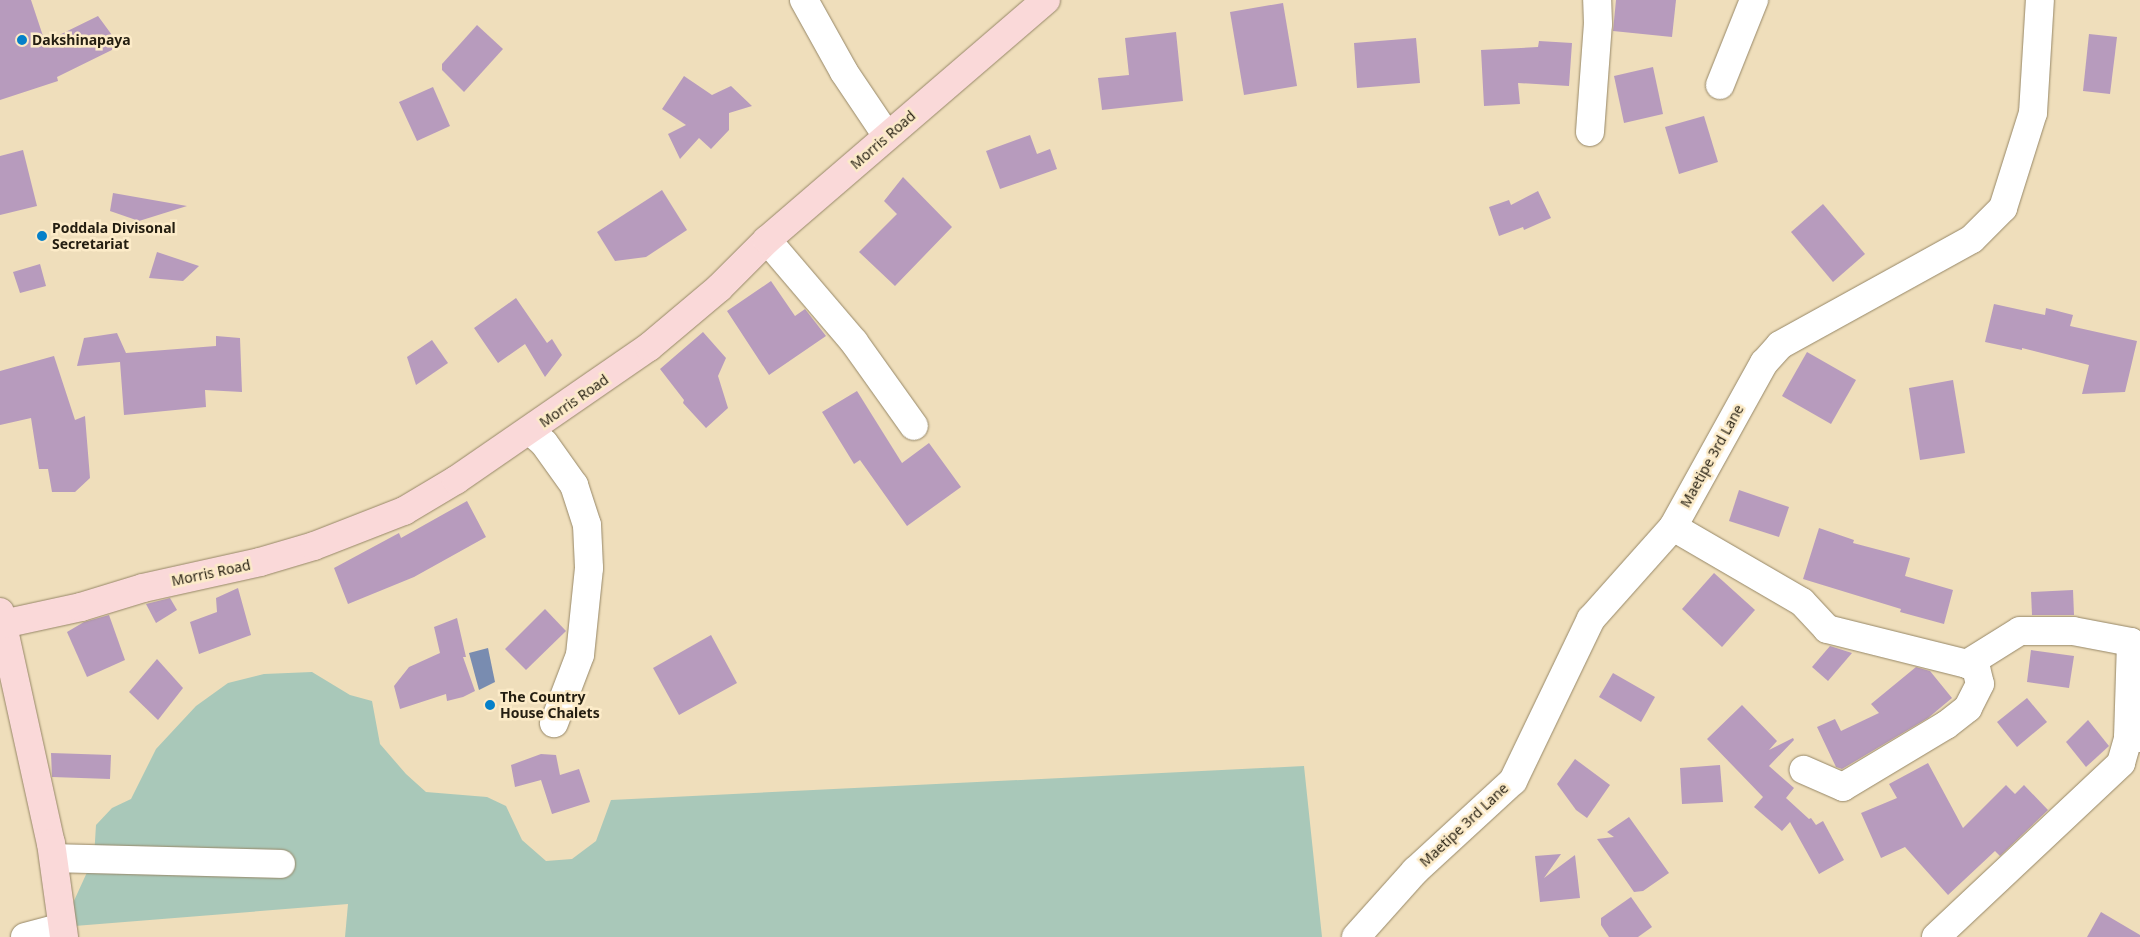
<!DOCTYPE html>
<html>
<head>
<meta charset="utf-8">
<style>
  body { margin:0 }
  #map { position:relative; width:2140px; height:937px; overflow:hidden; background:#efdebb; font-family:"Noto Sans",sans-serif }
  div>[style] { position:absolute }
  .green>* { inset:0; background:#a9c8b9 }
  .water>* { inset:0; background:#798cb0 }
  .building>* { inset:0; background:#b79bbd }
  .roads { filter:drop-shadow(0 0 1px #968767) drop-shadow(0 0 1px #968767) }
  .minor>* { height:28px; margin:-14px; padding:0 14px; transform-origin:14px; border-radius:14px; background:#fff }
  .major>* { height:28px; margin:-14px; padding:0 14px; transform-origin:14px; border-radius:14px; background:#fad9d9 }
  .dots>* { width:14px; height:14px; translate:-50% -50%; box-sizing:border-box; border:2px solid #fcebc8; border-radius:50% }
  span { translate:-50% -50%; white-space:nowrap; text-align:center; line-height:1.15; -webkit-text-stroke:5px #fcebc8; paint-order:stroke }
  .poi-label { font-size:14px; color:#241e11; font-weight:700 }
  .left { translate:0 -50%; text-align:left }
  .street-label { font-size:14px; color:#241e11 }
</style>
</head>
<body>
<div id="map">
  <div class="green">
    <i style="clip-path:polygon(312px 672px,350px 695px,372px 701px,380px 744px,406px 774px,426px 792px,487px 797px,506px 806px,522px 840px,546px 861px,572px 859px,596px 841px,611px 800px,1304px 766px,1322px 937px,345px 937px,348px 904px,62px 927px,94px 857px,96px 825px,112px 808px,131px 799px,156px 749px,196px 706px,228px 683px,264px 674px)"></i>
  </div>
  <div class="water">
    <i style="clip-path:polygon(488px 648px,495px 682px,479px 690px,469px 653px)"></i>
  </div>
  <div class="building">
    <i style="clip-path:polygon(0 0,31px 0,45px 42px,98px 16px,120px 46px,57px 77px,58px 81px,0 100px)"></i>
    <i style="clip-path:polygon(1616px 0,1676px 0,1672px 37px,1613px 31px)"></i>
    <i style="clip-path:polygon(1283px 3px,1297px 86px,1244px 95px,1230px 12px)"></i>
    <i style="clip-path:polygon(477px 25px,503px 49px,464px 92px,442px 70px,442px 64px)"></i>
    <i style="clip-path:polygon(1176px 32px,1183px 101px,1102px 110px,1098px 78px,1129px 75px,1125px 38px)"></i>
    <i style="clip-path:polygon(2089px 34px,2117px 37px,2110px 94px,2083px 91px)"></i>
    <i style="clip-path:polygon(1416px 38px,1420px 83px,1357px 88px,1354px 43px)"></i>
    <i style="clip-path:polygon(1539px 41px,1572px 43px,1569px 86px,1518px 83px,1520px 104px,1484px 106px,1481px 50px,1538px 47px)"></i>
    <i style="clip-path:polygon(1653px 67px,1663px 114px,1624px 123px,1614px 76px)"></i>
    <i style="clip-path:polygon(684px 76px,712px 95px,731px 86px,752px 106px,729px 113px,729px 130px,711px 149px,699px 138px,680px 159px,668px 134px,686px 125px,662px 109px)"></i>
    <i style="clip-path:polygon(433px 87px,450px 126px,417px 141px,399px 102px)"></i>
    <i style="clip-path:polygon(1704px 116px,1718px 162px,1679px 174px,1665px 127px)"></i>
    <i style="clip-path:polygon(1030px 135px,1037px 154px,1050px 149px,1057px 169px,1000px 189px,986px 151px)"></i>
    <i style="clip-path:polygon(23px 150px,37px 206px,0 215px,0 156px)"></i>
    <i style="clip-path:polygon(903px 177px,952px 227px,895px 286px,859px 252px,897px 214px,884px 201px)"></i>
    <i style="clip-path:polygon(662px 190px,687px 230px,646px 257px,615px 261px,597px 232px)"></i>
    <i style="clip-path:polygon(1538px 191px,1551px 218px,1524px 230px,1523px 227px,1499px 236px,1489px 207px,1509px 200px,1511px 205px)"></i>
    <i style="clip-path:polygon(113px 193px,187px 206px,139px 221px,110px 211px)"></i>
    <i style="clip-path:polygon(1823px 204px,1865px 254px,1833px 282px,1791px 232px)"></i>
    <i style="clip-path:polygon(157px 252px,199px 266px,183px 281px,149px 278px)"></i>
    <i style="clip-path:polygon(40px 264px,46px 286px,20px 293px,13px 272px)"></i>
    <i style="clip-path:polygon(771px 281px,795px 316px,805px 309px,826px 336px,769px 375px,727px 311px)"></i>
    <i style="clip-path:polygon(516px 298px,547px 343px,552px 339px,562px 355px,545px 377px,525px 344px,498px 363px,474px 328px)"></i>
    <i style="clip-path:polygon(1994px 304px,2045px 315px,2046px 308px,2073px 315px,2070px 326px,2137px 341px,2125px 392px,2082px 394px,2089px 365px,2022px 348px,2022px 350px,1985px 342px)"></i>
    <i style="clip-path:polygon(703px 332px,726px 358px,718px 376px,728px 408px,706px 428px,683px 403px,684px 400px,660px 369px)"></i>
    <i style="clip-path:polygon(117px 333px,126px 353px,216px 346px,216px 336px,240px 338px,242px 392px,205px 390px,206px 407px,124px 415px,120px 362px,77px 366px,84px 338px)"></i>
    <i style="clip-path:polygon(432px 340px,448px 363px,416px 385px,407px 357px)"></i>
    <i style="clip-path:polygon(1807px 352px,1856px 380px,1831px 424px,1782px 396px)"></i>
    <i style="clip-path:polygon(54px 356px,75px 420px,85px 416px,90px 478px,75px 492px,52px 492px,48px 469px,39px 469px,31px 418px,0 425px,0 371px)"></i>
    <i style="clip-path:polygon(1953px 380px,1965px 453px,1920px 460px,1909px 388px)"></i>
    <i style="clip-path:polygon(857px 391px,902px 463px,929px 443px,961px 487px,907px 526px,860px 460px,854px 464px,822px 412px)"></i>
    <i style="clip-path:polygon(1739px 490px,1789px 507px,1779px 537px,1729px 521px)"></i>
    <i style="clip-path:polygon(467px 501px,486px 537px,414px 577px,348px 604px,334px 568px,399px 533px,401px 538px)"></i>
    <i style="clip-path:polygon(1819px 528px,1854px 540px,1853px 543px,1910px 558px,1905px 576px,1953px 590px,1944px 624px,1900px 612px,1901px 609px,1803px 579px)"></i>
    <i style="clip-path:polygon(1714px 573px,1755px 610px,1722px 647px,1682px 609px)"></i>
    <i style="clip-path:polygon(238px 588px,251px 635px,199px 654px,190px 622px,217px 612px,216px 598px)"></i>
    <i style="clip-path:polygon(2073px 590px,2074px 615px,2032px 615px,2031px 592px)"></i>
    <i style="clip-path:polygon(170px 598px,177px 610px,156px 623px,146px 604px)"></i>
    <i style="clip-path:polygon(545px 609px,566px 631px,526px 670px,505px 649px)"></i>
    <i style="clip-path:polygon(109px 615px,125px 660px,87px 677px,67px 632px,84px 622px)"></i>
    <i style="clip-path:polygon(457px 618px,466px 657px,463px 657px,475px 691px,463px 697px,447px 701px,446px 694px,400px 709px,394px 686px,409px 667px,440px 653px,434px 627px)"></i>
    <i style="clip-path:polygon(711px 635px,737px 683px,679px 715px,653px 668px)"></i>
    <i style="clip-path:polygon(1830px 646px,1852px 653px,1828px 681px,1812px 667px)"></i>
    <i style="clip-path:polygon(2031px 650px,2074px 656px,2069px 688px,2027px 682px)"></i>
    <i style="clip-path:polygon(157px 659px,183px 688px,158px 720px,129px 692px)"></i>
    <i style="clip-path:polygon(1916px 667px,1930px 671px,1952px 698px,1928px 718px,1842px 769px,1836px 767px,1817px 727px,1835px 719px,1841px 731px,1879px 713px,1871px 704px)"></i>
    <i style="clip-path:polygon(1613px 673px,1655px 697px,1641px 722px,1599px 697px)"></i>
    <i style="clip-path:polygon(2027px 698px,2047px 722px,2017px 747px,1997px 722px)"></i>
    <i style="clip-path:polygon(1742px 705px,1777px 741px,1769px 750px,1793px 738px,1794px 740px,1769px 766px,1794px 788px,1786px 798px,1809px 819px,1811px 818px,1816px 825px,1823px 821px,1844px 860px,1819px 874px,1790px 822px,1782px 831px,1754px 807px,1763px 797px,1707px 739px)"></i>
    <i style="clip-path:polygon(2088px 720px,2109px 746px,2086px 767px,2066px 742px)"></i>
    <i style="clip-path:polygon(51px 753px,111px 755px,110px 779px,52px 777px)"></i>
    <i style="clip-path:polygon(541px 754px,556px 755px,560px 775px,579px 769px,590px 802px,552px 814px,541px 780px,515px 787px,511px 765px)"></i>
    <i style="clip-path:polygon(1575px 759px,1610px 785px,1587px 818px,1576px 810px,1557px 784px)"></i>
    <i style="clip-path:polygon(1928px 763px,1963px 828px,2006px 785px,2015px 794px,2024px 785px,2048px 810px,2000px 856px,1995px 851px,1948px 895px,1905px 847px,1881px 858px,1861px 813px,1897px 798px,1889px 784px)"></i>
    <i style="clip-path:polygon(1720px 765px,1723px 802px,1682px 804px,1680px 768px)"></i>
    <i style="clip-path:polygon(1629px 817px,1669px 873px,1643px 891px,1634px 892px,1597px 839px,1614px 837px,1607px 832px)"></i>
    <i style="clip-path:polygon(1561px 854px,1544px 878px,1575px 855px,1580px 898px,1540px 902px,1535px 856px)"></i>
    <i style="clip-path:polygon(1631px 897px,1652px 927px,1638px 937px,1609px 937px,1601px 925px,1601px 918px)"></i>
    <i style="clip-path:polygon(2101px 912px,2140px 935px,2140px 937px,2087px 937px)"></i>
  </div>
  <div class="roads">
    <div class="minor">
      <i style="left:804px;top:0;width:82px;rotate:60.9deg"></i>
      <i style="left:844px;top:72px;width:77px;rotate:56.1deg"></i>
      <i style="left:1720px;top:85px;width:92px;rotate:-68.2deg"></i>
      <i style="left:1590px;top:132px;width:108px;rotate:-85.8deg"></i>
      <i style="left:1598px;top:24px;width:24px;rotate:-92deg"></i>
      <i style="left:767px;top:240px;width:134px;rotate:49.5deg"></i>
      <i style="left:854px;top:342px;width:103px;rotate:54.5deg"></i>
      <i style="left:530px;top:431px;width:18px;rotate:41deg"></i>
      <i style="left:544px;top:443px;width:52px;rotate:54.5deg"></i>
      <i style="left:574px;top:485px;width:42px;rotate:72deg"></i>
      <i style="left:587px;top:525px;width:43px;rotate:87.3deg"></i>
      <i style="left:589px;top:568px;width:87px;rotate:95.9deg"></i>
      <i style="left:580px;top:655px;width:73px;rotate:110.9deg"></i>
      <i style="left:1673px;top:527px;width:149px;rotate:30.2deg"></i>
      <i style="left:1802px;top:602px;width:37px;rotate:47deg"></i>
      <i style="left:1827px;top:629px;width:144px;rotate:14deg"></i>
      <i style="left:1967px;top:664px;width:10px;rotate:24deg"></i>
      <i style="left:1976px;top:668px;width:16px;rotate:76deg"></i>
      <i style="left:1980px;top:684px;width:27px;rotate:117deg"></i>
      <i style="left:1968px;top:708px;width:28px;rotate:142deg"></i>
      <i style="left:1946px;top:725px;width:120px;rotate:149deg"></i>
      <i style="left:1843px;top:787px;width:43px;rotate:-156.4deg"></i>
      <i style="left:1967px;top:664px;width:62px;rotate:-31.9deg"></i>
      <i style="left:2020px;top:631px;width:53px"></i>
      <i style="left:2073px;top:631px;width:59px;rotate:10.7deg"></i>
      <i style="left:2131px;top:642px;width:96px;rotate:91.8deg"></i>
      <i style="left:54px;top:858px;width:227px;rotate:1.5deg"></i>
      <i style="left:25px;top:937px;width:38px;rotate:-15deg"></i>
      <i style="left:1356px;top:937px;width:89px;rotate:-48.2deg"></i>
      <i style="left:1415px;top:871px;width:133px;rotate:-42.6deg"></i>
      <i style="left:1513px;top:781px;width:180px;rotate:-64.3deg"></i>
      <i style="left:1591px;top:619px;width:123px;rotate:-48.3deg"></i>
      <i style="left:1673px;top:527px;width:188px;rotate:-61deg"></i>
      <i style="left:1764px;top:363px;width:24px;rotate:-48deg"></i>
      <i style="left:1780px;top:345px;width:219px;rotate:-28.9deg"></i>
      <i style="left:1972px;top:239px;width:44px;rotate:-45deg"></i>
      <i style="left:2003px;top:208px;width:100px;rotate:-72.5deg"></i>
      <i style="left:2033px;top:113px;width:113px;rotate:-86.5deg"></i>
      <i style="left:1936px;top:937px;width:254px;rotate:-43.2deg"></i>
      <i style="left:2121px;top:763px;width:26px;rotate:-74deg"></i>
      <i style="left:2128px;top:738px;width:12px"></i>
    </div>
    <div class="major">
      <i style="left:0;top:612px;width:237px;rotate:77.6deg"></i>
      <i style="left:51px;top:843px;width:95px;rotate:82.1deg"></i>
      <i style="left:3px;top:624px;width:80px;rotate:-12.3deg"></i>
      <i style="left:81px;top:607px;width:65px;rotate:-17deg"></i>
      <i style="left:143px;top:588px;width:120px;rotate:-12.5deg"></i>
      <i style="left:260px;top:562px;width:56px;rotate:-16.5deg"></i>
      <i style="left:314px;top:546px;width:97px;rotate:-21.3deg"></i>
      <i style="left:404px;top:511px;width:61px;rotate:-30.8deg"></i>
      <i style="left:456px;top:480px;width:234px;rotate:-34.6deg"></i>
      <i style="left:649px;top:347px;width:92px;rotate:-40.1deg"></i>
      <i style="left:719px;top:288px;width:68px;rotate:-45deg"></i>
      <i style="left:767px;top:240px;width:368px;rotate:-40.7deg"></i>
    </div>
  </div>
  <div class="dots">
    <i style="left:22px;top:40px;background:#0580c9"></i>
    <i style="left:42px;top:236px;background:#0580c9"></i>
    <i style="left:490px;top:705px;background:#0580c9"></i>
  </div>
  <div class="poi-label">
    <span class="left" style="left:32px;top:40px">Dakshinapaya</span>
    <span class="left" style="left:52px;top:236px">Poddala Divisonal<br>Secretariat</span>
    <span class="left" style="left:500px;top:705px">The Country<br>House Chalets</span>
  </div>
  <div class="street-label">
    <span style="left:883px;top:140px;rotate:-41deg">Morris Road</span>
    <span style="left:574px;top:401px;rotate:-35deg">Morris Road</span>
    <span style="left:1712px;top:456px;rotate:-61deg">Maetipe 3rd Lane</span>
    <span style="left:211px;top:573px;rotate:-12deg">Morris Road</span>
    <span style="left:1464px;top:825px;rotate:-43deg">Maetipe 3rd Lane</span>
  </div>
</div>
</body>
</html>
